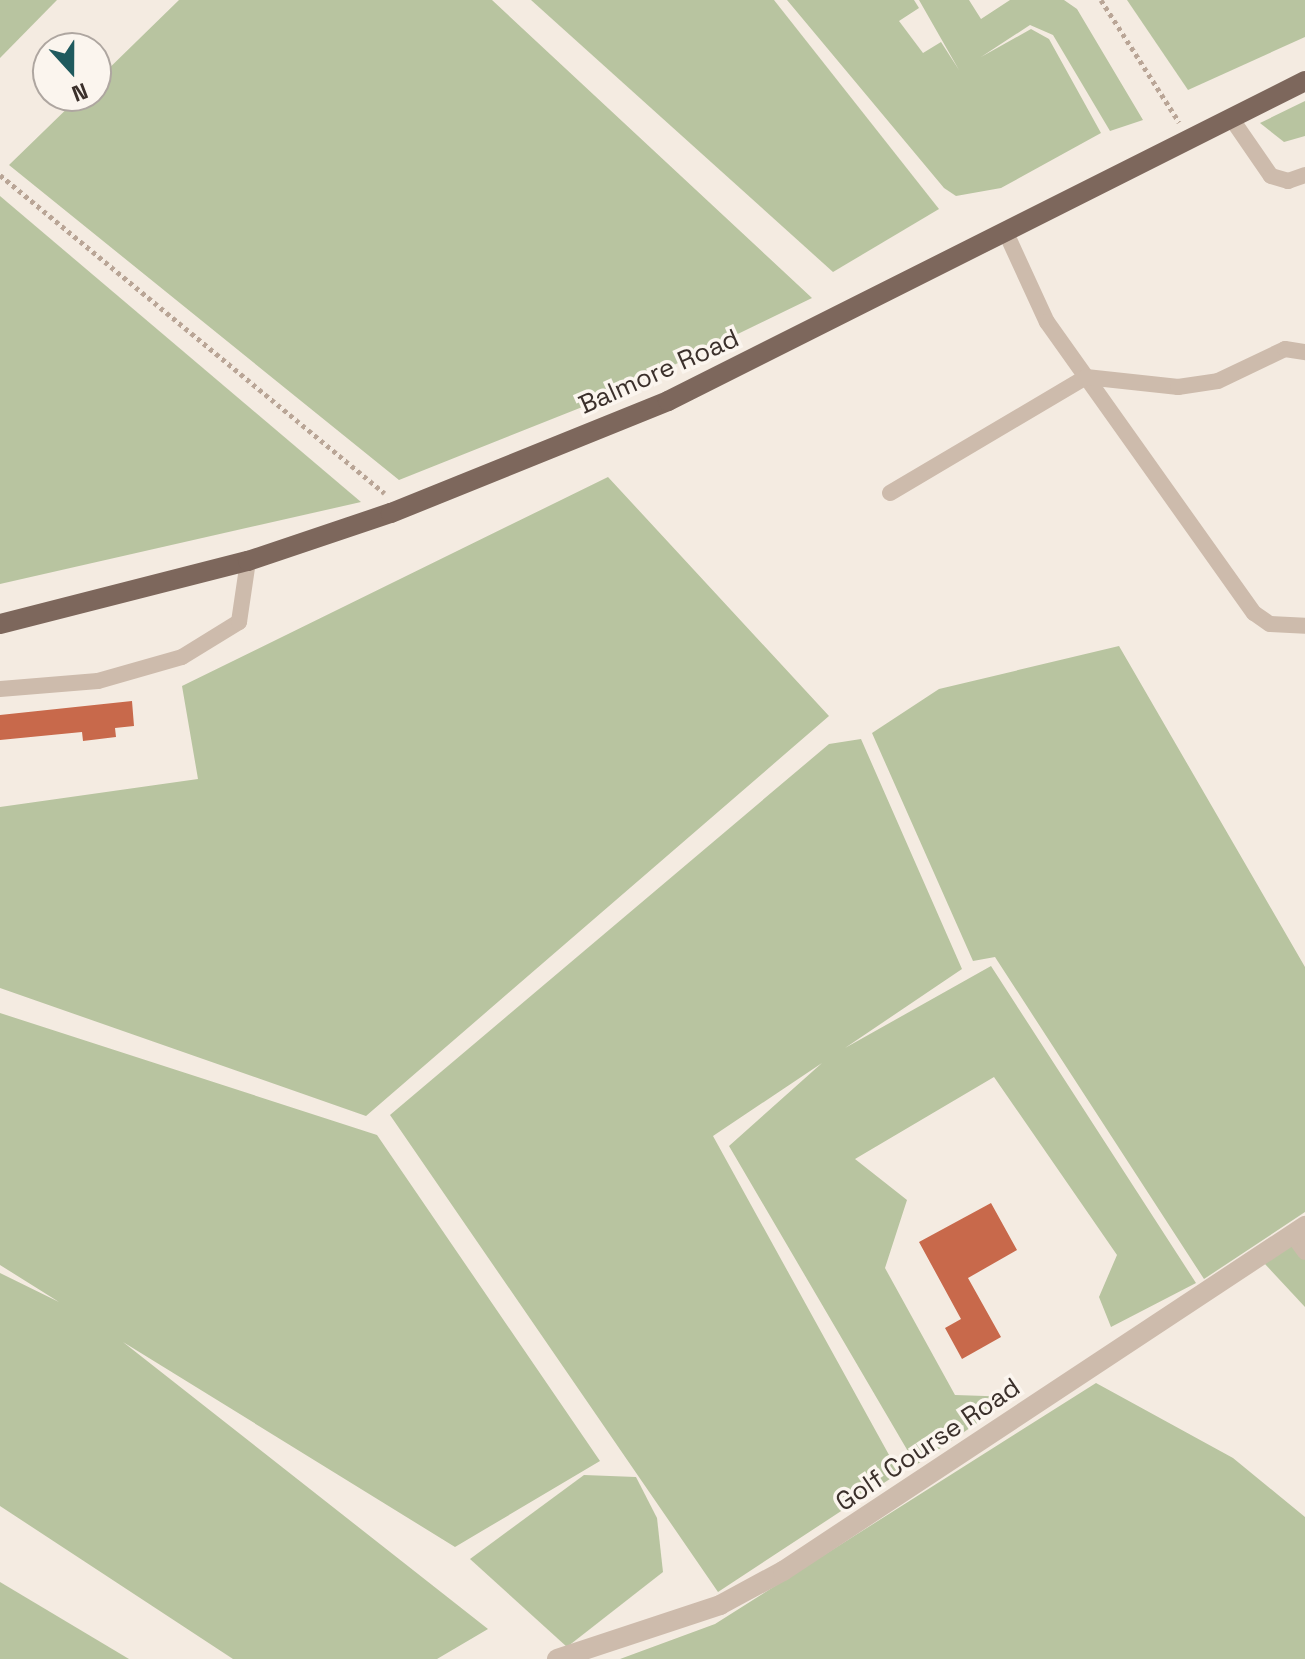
<!DOCTYPE html>
<html>
<head>
<meta charset="utf-8">
<style>
  body { margin:0 }
  #map { position:relative; width:1305px; height:1659px; overflow:hidden; background:#f4ebe1; font-family:"Space Grotesk",sans-serif }
  div>[style] { position:absolute }
  .green>* { inset:0; background:#b8c4a0 }
  .building>* { inset:0; background:#c8694b }
  .path>* { height:5px; margin-top:-2.5px; transform-origin:0; background:repeating-linear-gradient(90deg,#b9a596 0 4px,transparent 0 8px) }
  .lane>* { height:16px; margin:-8px; padding:0 8px; transform-origin:8px; border-radius:8px; background:#cdbbac }
  .street>* { height:20px; margin:-10px; padding:0 10px; transform-origin:10px; border-radius:10px; background:#cdbbac }
  .primary>* { height:20px; margin:-10px; padding:0 10px; transform-origin:10px; border-radius:10px; background:#7d675c }
  span { translate:-50% -50%; white-space:nowrap; text-align:center; line-height:1.15; -webkit-text-stroke:7px #fbf5ee; paint-order:stroke }
  .street-label { font-size:26px; color:#3b302b }
  .north { position:absolute; left:32px; top:32px; width:80px; height:80px; box-sizing:border-box; background:#fbf5ee; border:2px solid #aea6a0; border-radius:50%; rotate:159deg; font-size:22px; font-weight:700; line-height:32px; text-align:center; color:#3b302b }
  .north::after { content:''; display:block; margin:auto; width:28px; height:36px; background:#1f5a5e; clip-path:polygon(50% 0,100% 100%,50% 72%,0 100%) }
</style>
</head>
<body>
<div id="map">
  <div class="green">
    <i style="clip-path:polygon(0 0,57px 0,0 58px)"></i>
    <i style="clip-path:polygon(179px 0,492px 0,812px 298px,610px 396px,399px 480px,9px 165px,80px 96px,96px 96px,96px 81px)"></i>
    <i style="clip-path:polygon(531px 0,774px 0,939px 209px,833px 272px)"></i>
    <i style="clip-path:polygon(787px 0,914px 0,919px 8px,899px 21px,923px 53px,941px 42px,959px 70px,919px 0,969px 0,981px 19px,1010px 0,1064px 0,1077px 9px,1143px 120px,1110px 131px,1053px 35px,1030px 25px,981px 57px,1031px 29px,1049px 39px,1101px 133px,1001px 188px,956px 196px,944px 188px)"></i>
    <i style="clip-path:polygon(1127px 0,1305px 0,1305px 37px,1188px 90px)"></i>
    <i style="clip-path:polygon(1305px 101px,1305px 136px,1284px 142px,1260px 123px)"></i>
    <i style="clip-path:polygon(0 196px,361px 502px,0 584px)"></i>
    <i style="clip-path:polygon(608px 477px,829px 716px,366px 1116px,0 988px,0 807px,198px 779px,182px 686px)"></i>
    <i style="clip-path:polygon(1119px 646px,1305px 967px,1305px 1212px,1204px 1279px,995px 957px,973px 961px,872px 733px,939px 689px)"></i>
    <i style="clip-path:polygon(861px 739px,962px 969px,845px 1048px,991px 966px,1196px 1283px,1111px 1327px,1099px 1297px,1117px 1255px,994px 1077px,855px 1159px,907px 1200px,885px 1268px,955px 1395px,1015px 1397px,916px 1465px,729px 1146px,822px 1063px,713px 1136px,899px 1473px,718px 1592px,390px 1115px,829px 744px)"></i>
    <i style="clip-path:polygon(0 1013px,377px 1135px,600px 1461px,455px 1547px,123px 1342px,488px 1629px,437px 1659px,233px 1659px,0 1506px,0 1273px,59px 1302px,0 1265px)"></i>
    <i style="clip-path:polygon(1305px 1237px,1305px 1307px,1264px 1263px)"></i>
    <i style="clip-path:polygon(1096px 1383px,1233px 1458px,1305px 1517px,1305px 1659px,620px 1659px,715px 1624px)"></i>
    <i style="clip-path:polygon(584px 1475px,636px 1477px,657px 1518px,663px 1572px,567px 1647px,470px 1559px)"></i>
    <i style="clip-path:polygon(0 1582px,129px 1659px,0 1659px)"></i>
  </div>
  <div class="building">
    <i style="clip-path:polygon(132px 701px,134px 726px,115px 728px,116px 737px,83px 741px,82px 732px,0 740px,0 715px)"></i>
    <i style="clip-path:polygon(991px 1203px,1017px 1250px,968px 1278px,1001px 1337px,962px 1359px,945px 1328px,961px 1319px,919px 1242px)"></i>
  </div>
  <div class="path">
    <i style="left:1101px;top:0;width:145px;rotate:57.4deg"></i>
    <i style="left:0;top:175px;width:499px;rotate:39.6deg"></i>
  </div>
  <div class="lane">
    <i style="left:1231px;top:118px;width:70px;rotate:55.4deg"></i>
    <i style="left:1271px;top:176px;width:18px;rotate:16deg"></i>
    <i style="left:1288px;top:181px;width:18px;rotate:-19deg"></i>
    <i style="left:1006px;top:233px;width:98px;rotate:65.3deg"></i>
    <i style="left:1047px;top:322px;width:357px;rotate:54.6deg"></i>
    <i style="left:1254px;top:613px;width:19px;rotate:35deg"></i>
    <i style="left:1270px;top:624px;width:35px;rotate:3deg"></i>
    <i style="left:890px;top:493px;width:228px;rotate:-30.6deg"></i>
    <i style="left:1086px;top:377px;width:93px;rotate:6.2deg"></i>
    <i style="left:1178px;top:387px;width:40px;rotate:-8.5deg"></i>
    <i style="left:1218px;top:381px;width:74px;rotate:-25.5deg"></i>
    <i style="left:1285px;top:349px;width:20px;rotate:9deg"></i>
    <i style="left:0;top:689px;width:98px;rotate:-4.7deg"></i>
    <i style="left:98px;top:681px;width:87px;rotate:-15.9deg"></i>
    <i style="left:182px;top:657px;width:67px;rotate:-31.6deg"></i>
    <i style="left:239px;top:622px;width:62px;rotate:-81.6deg"></i>
    <i style="left:1292px;top:1234px;width:22px;rotate:54deg"></i>
  </div>
  <div class="street">
    <i style="left:557px;top:1659px;width:172px;rotate:-18.3deg"></i>
    <i style="left:720px;top:1605px;width:72px;rotate:-28.4deg"></i>
    <i style="left:783px;top:1571px;width:626px;rotate:-33.46deg"></i>
  </div>
  <div class="primary">
    <i style="left:0;top:624px;width:256px;rotate:-14.3deg"></i>
    <i style="left:248px;top:561px;width:151px;rotate:-18.6deg"></i>
    <i style="left:391px;top:513px;width:299px;rotate:-22deg"></i>
    <i style="left:668px;top:401px;width:713px;rotate:-26.67deg"></i>
  </div>
  <div class="street-label">
    <span style="left:659px;top:372px;rotate:-24deg">Balmore Road</span>
    <span style="left:928px;top:1445px;rotate:-34deg">Golf Course Road</span>
  </div>
  <div class="north">N</div>
</div>
</body>
</html>
